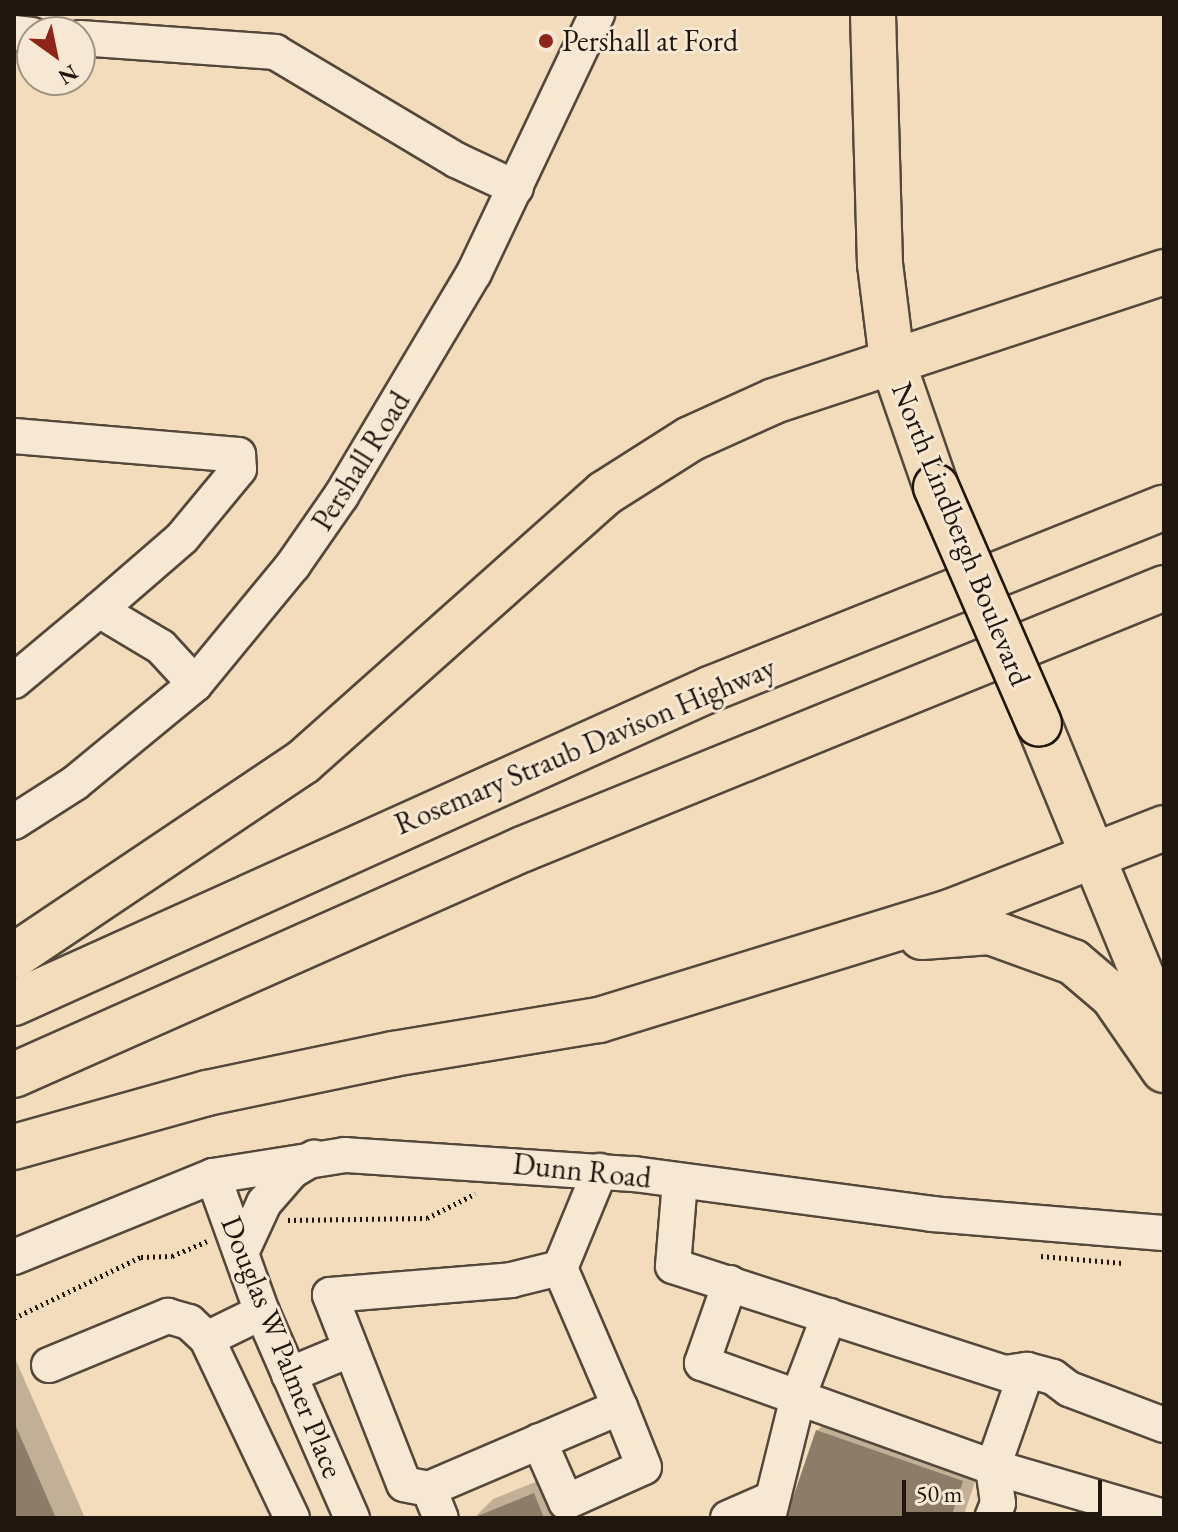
<!DOCTYPE html>
<html>
<head>
<meta charset="utf-8">
<style>
	body { margin:0 }
	#map { position:relative; width:1178px; height:1532px; overflow:hidden; background:#f2dcbc; font-family:"EB Garamond",serif }
	div>[style] { position:absolute }
	.shadow>* { inset:0; background:#0003 }
	.building>* { inset:0; background:#8d7d68 }
	.path>* { height:5px; margin-top:-2.5px; transform-origin:0; background:repeating-linear-gradient(90deg,#20160e 0 2px,transparent 0 6px) }
	.roads { filter:drop-shadow(2px 0 #54483a) drop-shadow(-2px 0 #54483a) drop-shadow(0 2px #54483a) drop-shadow(0 -2px #54483a) }
	.minor>* { height:34px; margin:-17px; padding:0 17px; transform-origin:17px; border-radius:17px; background:#f7e8d3 }
	.major>* { height:42px; margin:-21px; padding:0 21px; transform-origin:21px; border-radius:21px; background:#f2dcbc }
	.highway>* { height:44px; margin:-22px; padding:0 22px; transform-origin:22px; border-radius:22px; background:#f2dcbc }
	.bridges { filter:drop-shadow(2px 0 #20160e) drop-shadow(-2px 0 #20160e) drop-shadow(0 2px #20160e) drop-shadow(0 -2px #20160e) }
	.highway-bridge>* { height:44px; margin:-22px; padding:0 22px; transform-origin:22px; border-radius:22px; background:#f2dcbc }
	.dots>* { width:22px; height:22px; translate:-50% -50%; box-sizing:border-box; border:4px solid #f7e8d3; border-radius:50% }
	span { translate:-50% -50%; white-space:nowrap; text-align:center; line-height:1.15; -webkit-text-stroke:6px #f7e8d3; paint-order:stroke }
	.poi-label { font-size:30px; color:#20160e }
	.left { translate:0 -50%; text-align:left }
	.street-label { font-size:30px; color:#20160e }
	.frame { position:absolute; inset:0; border:16px solid #20160e; pointer-events:none }
	.north { position:absolute; left:16px; top:16px; width:80px; height:80px; box-sizing:border-box; background:#f7e8d3; border:2px solid #a19484; border-radius:50%; rotate:147deg; font-size:22px; font-weight:700; line-height:32px; text-align:center; color:#20160e }
	.north::after { content:''; display:block; margin:auto; width:28px; height:36px; background:#8f2418; clip-path:polygon(50% 0,100% 100%,50% 72%,0 100%) }
	.scale { position:absolute; left:902px; top:1480px; width:200px; height:36px; box-sizing:border-box; border:4px solid #20160e; border-top:0; padding-left:10px; font-size:24px; line-height:28px; white-space:nowrap; color:#20160e; -webkit-text-stroke:6px #f7e8d3; paint-order:stroke }
</style>
</head>
<body>
<div id="map">
	<div class="shadow">
		<div style="clip-path:polygon(14px 1356px,85px 1518px,14px 1518px)"></div>
		<div style="clip-path:polygon(838px 1410px,982px 1461px,963px 1518px,788px 1518px,817px 1431px)"></div>
		<div style="clip-path:polygon(555px 1474px,572px 1518px,474px 1518px,493px 1499px)"></div>
	</div>
	<div class="building">
		<div style="clip-path:polygon(14px 1422px,56px 1518px,14px 1518px)"></div>
		<div style="clip-path:polygon(816px 1430px,963px 1481px,951px 1518px,786px 1518px)"></div>
		<div style="clip-path:polygon(534px 1493px,544px 1518px,473px 1518px)"></div>
	</div>
	<div class="path">
		<div style="left:288px;top:1220px;width:139px;rotate:-0.8deg"></div>
		<div style="left:427px;top:1218px;width:54px;rotate:-26.6deg"></div>
		<div style="left:1041px;top:1256px;width:82px;rotate:4.9deg"></div>
		<div style="left:14px;top:1318px;width:141px;rotate:-25.7deg"></div>
		<div style="left:141px;top:1257px;width:31px;rotate:-2deg"></div>
		<div style="left:172px;top:1256px;width:38px;rotate:-23deg"></div>
	</div>
	<div class="roads">
		<div class="minor">
			<div style="left:14px;top:33px;width:18px;rotate:6deg"></div>
			<div style="left:80px;top:38px;width:196px;rotate:4.1deg"></div>
			<div style="left:275px;top:52px;width:211px;rotate:30.8deg"></div>
			<div style="left:456px;top:160px;width:66px;rotate:25deg"></div>
			<div style="left:14px;top:436px;width:225px;rotate:4.8deg"></div>
			<div style="left:238px;top:455px;width:14px;rotate:86deg"></div>
			<div style="left:239px;top:469px;width:89px;rotate:129.6deg"></div>
			<div style="left:182px;top:538px;width:110px;rotate:139.1deg"></div>
			<div style="left:99px;top:610px;width:72px;rotate:30.8deg"></div>
			<div style="left:161px;top:647px;width:50px;rotate:47.4deg"></div>
			<div style="left:14px;top:681px;width:111px;rotate:-39.9deg"></div>
			<div style="left:14px;top:822px;width:72px;rotate:-32.6deg"></div>
			<div style="left:75px;top:783px;width:156px;rotate:-39.5deg"></div>
			<div style="left:195px;top:684px;width:154px;rotate:-50.5deg"></div>
			<div style="left:293px;top:565px;width:84px;rotate:-55.2deg"></div>
			<div style="left:341px;top:496px;width:260px;rotate:-59.2deg"></div>
			<div style="left:474px;top:273px;width:287px;rotate:-64.6deg"></div>
			<div style="left:213px;top:1176px;width:145px;rotate:70.2deg"></div>
			<div style="left:262px;top:1312px;width:225px;rotate:66.4deg"></div>
			<div style="left:680px;top:1181px;width:85px;rotate:94.7deg"></div>
			<div style="left:673px;top:1266px;width:349px;rotate:17.9deg"></div>
			<div style="left:1005px;top:1373px;width:22px;rotate:-8deg"></div>
			<div style="left:1027px;top:1370px;width:27px;rotate:15deg"></div>
			<div style="left:1053px;top:1377px;width:20px;rotate:37deg"></div>
			<div style="left:1069px;top:1389px;width:102px;rotate:20.8deg"></div>
			<div style="left:241px;top:1253px;width:55px;rotate:-65.3deg"></div>
			<div style="left:264px;top:1203px;width:43px;rotate:-48.8deg"></div>
			<div style="left:292px;top:1171px;width:26px;rotate:-31deg"></div>
			<div style="left:14px;top:1257px;width:215px;rotate:-22.1deg"></div>
			<div style="left:213px;top:1176px;width:134px;rotate:-9deg"></div>
			<div style="left:345px;top:1155px;width:290px;rotate:3.8deg"></div>
			<div style="left:634px;top:1174px;width:301px;rotate:7.6deg"></div>
			<div style="left:932px;top:1214px;width:233px;rotate:4.7deg"></div>
			<div style="left:560px;top:1268px;width:151px;rotate:66.7deg"></div>
			<div style="left:620px;top:1407px;width:208px;rotate:156.8deg"></div>
			<div style="left:429px;top:1489px;width:25px;rotate:-169deg"></div>
			<div style="left:404px;top:1484px;width:203px;rotate:-111.4deg"></div>
			<div style="left:330px;top:1295px;width:182px;rotate:-4.7deg"></div>
			<div style="left:511px;top:1280px;width:50px;rotate:-13.8deg"></div>
			<div style="left:560px;top:1268px;width:105px;rotate:-67.6deg"></div>
			<div style="left:730px;top:1283px;width:85px;rotate:109.3deg"></div>
			<div style="left:702px;top:1363px;width:309px;rotate:19.7deg"></div>
			<div style="left:993px;top:1467px;width:103px;rotate:-70.7deg"></div>
			<div style="left:262px;top:1312px;width:61px;rotate:153.9deg"></div>
			<div style="left:207px;top:1339px;width:198px;rotate:64.6deg"></div>
			<div style="left:49px;top:1365px;width:129px;rotate:-22.4deg"></div>
			<div style="left:168px;top:1316px;width:22px;rotate:16deg"></div>
			<div style="left:189px;top:1322px;width:25px;rotate:43deg"></div>
			<div style="left:289px;top:1375px;width:65px;rotate:-22.6deg"></div>
			<div style="left:539px;top:1441px;width:67px;rotate:66.1deg"></div>
			<div style="left:566px;top:1502px;width:85px;rotate:-24.2deg"></div>
			<div style="left:644px;top:1467px;width:65px;rotate:-111.8deg"></div>
			<div style="left:429px;top:1489px;width:31px;rotate:68deg"></div>
			<div style="left:728px;top:1518px;width:48px;rotate:-23.4deg"></div>
			<div style="left:768px;top:1518px;width:125px;rotate:-76.1deg"></div>
			<div style="left:798px;top:1397px;width:87px;rotate:-69.1deg"></div>
			<div style="left:992px;top:1518px;width:16px;rotate:-68deg"></div>
			<div style="left:998px;top:1503px;width:36px;rotate:-98deg"></div>
			<div style="left:993px;top:1467px;width:178px;rotate:16.3deg"></div>
		</div>
		<div class="major">
			<div style="left:1092px;top:853px;width:189px;rotate:67.6deg"></div>
		</div>
		<div class="highway">
			<div style="left:873px;top:14px;width:250px;rotate:88.4deg"></div>
			<div style="left:880px;top:264px;width:97px;rotate:82.9deg"></div>
			<div style="left:892px;top:360px;width:134px;rotate:70.9deg"></div>
			<div style="left:1039px;top:724px;width:139px;rotate:67.7deg"></div>
			<div style="left:922px;top:937px;width:68px;rotate:-4.2deg"></div>
			<div style="left:990px;top:932px;width:88px;rotate:19.9deg"></div>
			<div style="left:1073px;top:962px;width:52px;rotate:40.4deg"></div>
			<div style="left:1113px;top:996px;width:90px;rotate:55.4deg"></div>
			<div style="left:14px;top:956px;width:348px;rotate:-33.9deg"></div>
			<div style="left:303px;top:762px;width:404px;rotate:-41.7deg"></div>
			<div style="left:605px;top:493px;width:101px;rotate:-32.4deg"></div>
			<div style="left:690px;top:439px;width:92px;rotate:-24.3deg"></div>
			<div style="left:774px;top:401px;width:411px;rotate:-18.3deg"></div>
			<div style="left:14px;top:1003px;width:764px;rotate:-24.28deg"></div>
			<div style="left:710px;top:689px;width:489px;rotate:-21.8deg"></div>
			<div style="left:14px;top:1075px;width:557px;rotate:-23.94deg"></div>
			<div style="left:523px;top:849px;width:692px;rotate:-22.15deg"></div>
			<div style="left:14px;top:1147px;width:200px;rotate:-15.6deg"></div>
			<div style="left:207px;top:1093px;width:190px;rotate:-11.8deg"></div>
			<div style="left:393px;top:1054px;width:209px;rotate:-9.4deg"></div>
			<div style="left:599px;top:1020px;width:367px;rotate:-17.1deg"></div>
			<div style="left:950px;top:912px;width:230px;rotate:-21.4deg"></div>
		</div>
	</div>
	<div class="bridges">
		<div class="highway-bridge">
			<div style="left:936px;top:487px;width:258px;rotate:66.5deg"></div>
		</div>
	</div>
	<div class="dots">
		<div style="left:546px;top:41px;background:#8f2418"></div>
	</div>
	<div class="poi-label">
		<span class="left" style="left:562px;top:41px">Pershall at Ford</span>
	</div>
	<div class="street-label">
		<span style="left:361px;top:461px;rotate:-58deg">Pershall Road</span>
		<span style="left:961px;top:534px;rotate:68deg">North Lindbergh Boulevard</span>
		<span style="left:585px;top:746px;rotate:-23deg">Rosemary Straub Davison Highway</span>
		<span style="left:582px;top:1171px;rotate:6deg">Dunn Road</span>
		<span style="left:282px;top:1347px;rotate:68deg">Douglas W Palmer Place</span>
	</div>
	<div class="frame"></div>
	<div class="north">N</div>
	<div class="scale">50 m</div>
</div>
</body>
</html>
